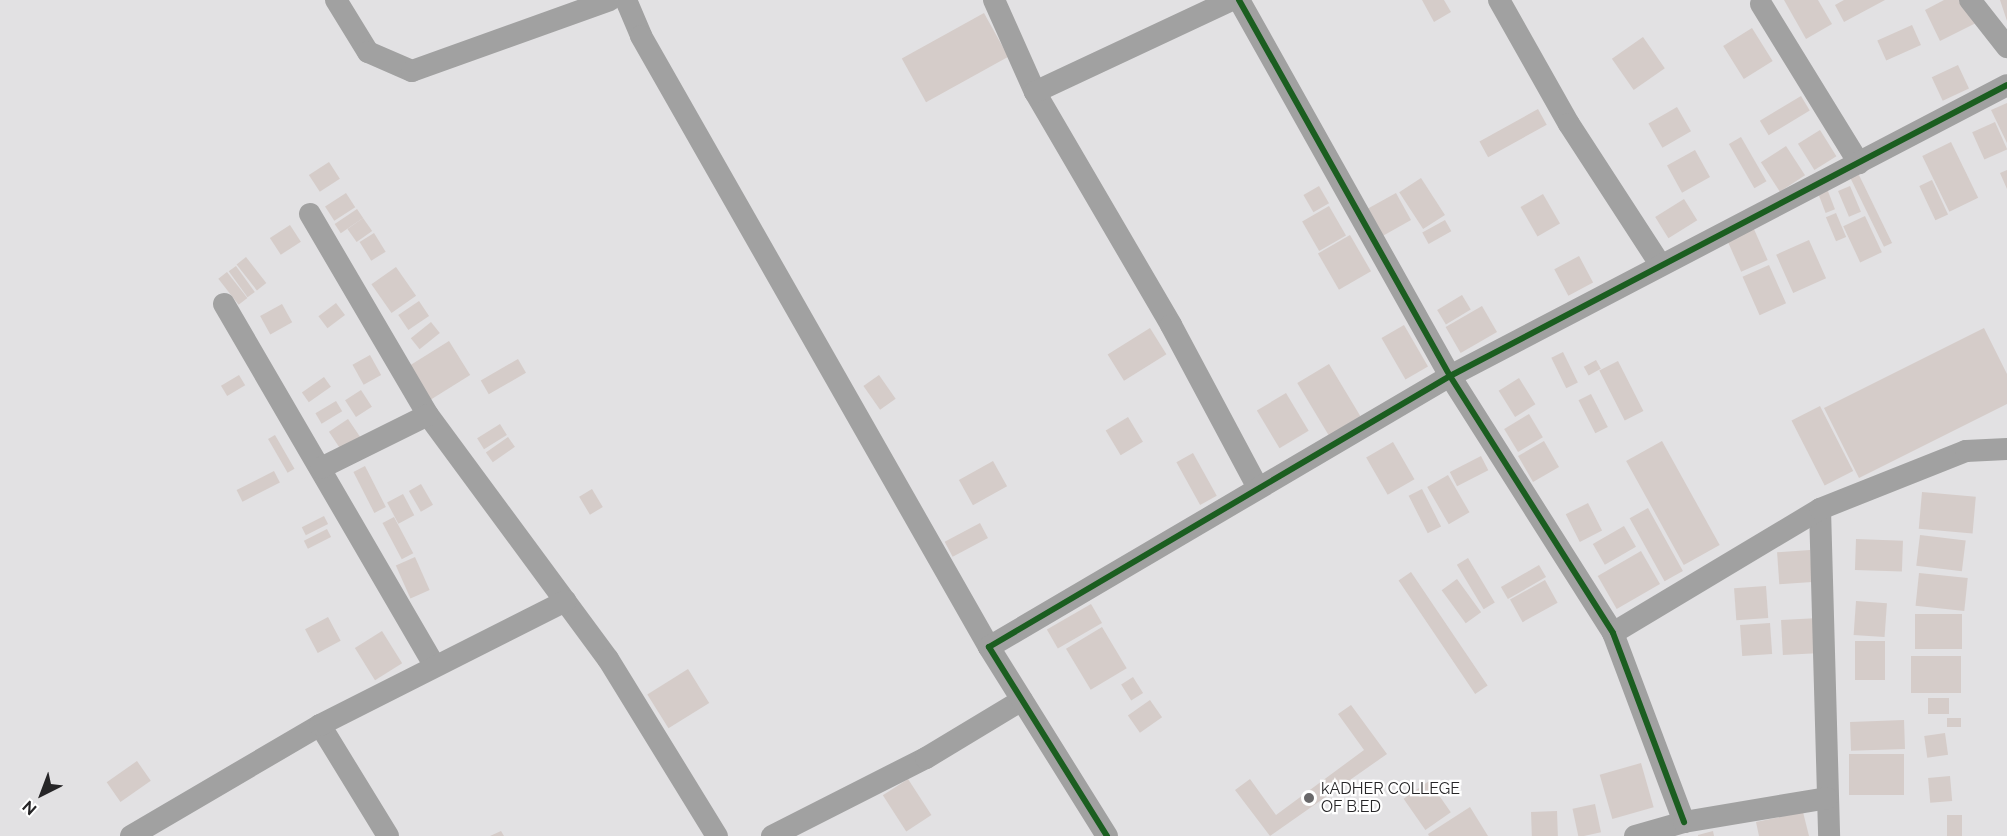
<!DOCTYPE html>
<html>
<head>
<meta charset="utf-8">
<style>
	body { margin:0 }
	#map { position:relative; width:2007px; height:836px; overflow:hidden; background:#e2e1e3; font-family:Raleway,sans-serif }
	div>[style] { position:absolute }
	.building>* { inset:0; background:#d5ccc9; transform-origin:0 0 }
	.street>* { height:22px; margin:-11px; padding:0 11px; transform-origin:11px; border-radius:11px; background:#a1a1a1 }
	.cycleway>* { height:6px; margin:-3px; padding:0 3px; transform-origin:3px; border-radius:3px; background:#1b5e20 }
	.dots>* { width:16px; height:16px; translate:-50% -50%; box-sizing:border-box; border:3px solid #fff; border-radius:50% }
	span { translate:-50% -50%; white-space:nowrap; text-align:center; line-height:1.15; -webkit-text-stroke:4.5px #fff; paint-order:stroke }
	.poi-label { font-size:16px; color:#262527 }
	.left { translate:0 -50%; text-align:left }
	.north { position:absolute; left:12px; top:764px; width:60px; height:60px; -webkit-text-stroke:4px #fff; paint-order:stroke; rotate:222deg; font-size:16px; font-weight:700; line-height:24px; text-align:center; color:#262527 }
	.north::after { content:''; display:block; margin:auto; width:21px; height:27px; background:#262527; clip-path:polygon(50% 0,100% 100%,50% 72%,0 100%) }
</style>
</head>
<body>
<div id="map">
	<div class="building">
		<div style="clip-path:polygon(1422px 0,1444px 0,1451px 12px,1434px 22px)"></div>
		<div style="clip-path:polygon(1784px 0,1818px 0,1832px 24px,1806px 39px)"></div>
		<div style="clip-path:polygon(1844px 0,1885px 0,1844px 22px,1835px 5px)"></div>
		<div style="clip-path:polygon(1944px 0,1963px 0,1980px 21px,1940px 41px,1925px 10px)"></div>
		<div style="clip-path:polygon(2000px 0,2007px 0,2007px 21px)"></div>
		<div style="left:984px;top:13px;width:50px;height:94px;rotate:61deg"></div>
		<div style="left:1912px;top:25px;width:22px;height:38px;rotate:66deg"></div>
		<div style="left:1752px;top:28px;width:39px;height:34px;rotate:58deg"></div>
		<div style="left:1643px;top:37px;width:38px;height:38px;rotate:55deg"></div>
		<div style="left:1958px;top:65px;width:26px;height:29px;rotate:65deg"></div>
		<div style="left:1801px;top:96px;width:17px;height:48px;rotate:59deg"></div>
		<div style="clip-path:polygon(2007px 103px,2007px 143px,1991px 110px)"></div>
		<div style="left:1677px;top:107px;width:28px;height:33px;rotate:60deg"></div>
		<div style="left:1538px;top:109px;width:18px;height:67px;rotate:61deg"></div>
		<div style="left:1995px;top:122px;width:30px;height:25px;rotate:66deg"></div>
		<div style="left:1820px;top:130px;width:31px;height:26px;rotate:58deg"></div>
		<div style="left:1741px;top:137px;width:51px;height:14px;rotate:60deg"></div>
		<div style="left:1951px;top:142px;width:62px;height:32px;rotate:64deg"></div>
		<div style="left:1786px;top:146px;width:35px;height:30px;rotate:57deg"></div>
		<div style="left:1695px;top:150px;width:31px;height:32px;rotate:61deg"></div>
		<div style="left:329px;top:162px;width:20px;height:24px;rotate:57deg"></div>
		<div style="clip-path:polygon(2007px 170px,2007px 189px,2000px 173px)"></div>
		<div style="left:1857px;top:171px;width:80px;height:9px;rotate:64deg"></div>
		<div style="left:1421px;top:178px;width:44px;height:26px;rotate:57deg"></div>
		<div style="left:1932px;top:180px;width:38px;height:14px;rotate:65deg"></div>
		<div style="left:1319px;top:186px;width:20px;height:18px;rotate:60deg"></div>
		<div style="left:1826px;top:186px;width:25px;height:10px;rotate:69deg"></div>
		<div style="left:1850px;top:186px;width:28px;height:13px;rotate:67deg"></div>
		<div style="left:346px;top:193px;width:17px;height:25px;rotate:57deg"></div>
		<div style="left:1396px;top:193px;width:31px;height:32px;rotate:61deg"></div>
		<div style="left:1543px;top:194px;width:34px;height:26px;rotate:60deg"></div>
		<div style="left:1684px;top:199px;width:25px;height:34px;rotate:58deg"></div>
		<div style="left:1329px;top:206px;width:34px;height:31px;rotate:60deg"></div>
		<div style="left:357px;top:209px;width:11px;height:27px;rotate:56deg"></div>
		<div style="left:1836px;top:213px;width:26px;height:11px;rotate:67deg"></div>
		<div style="left:1865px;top:216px;width:40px;height:24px;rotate:65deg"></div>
		<div style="left:363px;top:218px;width:16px;height:19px;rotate:55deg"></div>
		<div style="left:1445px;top:220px;width:13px;height:26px;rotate:61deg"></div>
		<div style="left:290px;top:225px;width:20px;height:24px;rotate:57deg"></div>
		<div style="left:1753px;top:227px;width:36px;height:29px;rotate:66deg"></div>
		<div style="left:374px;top:233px;width:22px;height:17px;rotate:58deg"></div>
		<div style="left:1350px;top:235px;width:42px;height:37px;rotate:60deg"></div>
		<div style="left:1809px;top:240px;width:42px;height:36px;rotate:66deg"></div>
		<div style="left:1579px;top:256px;width:30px;height:28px;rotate:62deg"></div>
		<div style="left:246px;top:257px;width:33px;height:12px;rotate:52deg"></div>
		<div style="left:1769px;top:265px;width:42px;height:29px;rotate:66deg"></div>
		<div style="left:236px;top:266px;width:32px;height:9px;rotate:54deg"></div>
		<div style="left:396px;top:267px;width:35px;height:30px;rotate:55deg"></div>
		<div style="left:227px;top:272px;width:33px;height:11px;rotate:52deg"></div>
		<div style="left:1462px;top:295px;width:17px;height:29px;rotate:59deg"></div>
		<div style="left:419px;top:301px;width:18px;height:25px;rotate:56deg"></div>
		<div style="left:336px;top:303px;width:15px;height:22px;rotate:53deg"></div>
		<div style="left:282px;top:304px;width:21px;height:25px;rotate:61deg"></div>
		<div style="left:1482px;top:306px;width:30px;height:42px;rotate:60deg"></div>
		<div style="left:431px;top:322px;width:14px;height:26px;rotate:51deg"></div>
		<div style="left:1404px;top:325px;width:48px;height:26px;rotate:60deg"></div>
		<div style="left:1150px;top:328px;width:31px;height:50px;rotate:58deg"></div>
		<div style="clip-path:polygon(1984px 328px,2007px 374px,2007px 404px,1859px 478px,1824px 408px)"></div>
		<div style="left:449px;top:341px;width:40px;height:51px;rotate:58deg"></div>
		<div style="left:1563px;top:352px;width:34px;height:13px;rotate:64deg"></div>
		<div style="left:370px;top:355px;width:23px;height:20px;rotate:61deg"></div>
		<div style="left:518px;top:359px;width:16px;height:43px;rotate:60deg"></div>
		<div style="left:1596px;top:360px;width:10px;height:14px;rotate:61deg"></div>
		<div style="left:1618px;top:361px;width:56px;height:21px;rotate:63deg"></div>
		<div style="left:1329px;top:364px;width:61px;height:37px;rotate:59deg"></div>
		<div style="left:239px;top:375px;width:12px;height:21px;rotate:59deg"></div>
		<div style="left:879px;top:375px;width:29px;height:19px;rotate:55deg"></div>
		<div style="left:324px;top:377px;width:12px;height:27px;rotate:55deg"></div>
		<div style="left:1519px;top:378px;width:31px;height:24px;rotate:58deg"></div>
		<div style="left:361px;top:390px;width:20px;height:19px;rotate:57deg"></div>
		<div style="left:1286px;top:393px;width:44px;height:34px;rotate:59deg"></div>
		<div style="left:1591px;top:394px;width:37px;height:14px;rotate:63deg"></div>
		<div style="left:336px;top:401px;width:12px;height:24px;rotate:59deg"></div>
		<div style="left:1820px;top:406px;width:73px;height:32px;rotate:63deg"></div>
		<div style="left:1529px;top:414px;width:27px;height:29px;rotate:59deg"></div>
		<div style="left:1128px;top:417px;width:29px;height:26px;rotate:59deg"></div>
		<div style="left:348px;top:419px;width:23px;height:23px;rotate:56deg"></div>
		<div style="left:500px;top:424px;width:13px;height:27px;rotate:58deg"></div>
		<div style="left:275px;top:435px;width:39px;height:8px;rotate:60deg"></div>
		<div style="left:508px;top:437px;width:12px;height:27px;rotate:55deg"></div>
		<div style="left:1544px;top:441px;width:30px;height:30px;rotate:60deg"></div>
		<div style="left:1662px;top:441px;width:119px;height:41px;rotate:61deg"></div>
		<div style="left:1393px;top:442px;width:43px;height:31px;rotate:60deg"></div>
		<div style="left:1193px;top:453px;width:49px;height:19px;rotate:61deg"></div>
		<div style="left:1481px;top:456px;width:16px;height:35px;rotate:63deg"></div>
		<div style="left:993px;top:461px;width:29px;height:39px;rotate:61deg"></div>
		<div style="left:365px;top:466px;width:46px;height:13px;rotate:63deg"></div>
		<div style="left:274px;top:471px;width:13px;height:42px;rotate:63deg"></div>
		<div style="left:1448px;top:475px;width:43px;height:24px;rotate:60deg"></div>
		<div style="left:421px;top:484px;width:24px;height:14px;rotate:60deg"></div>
		<div style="left:592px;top:489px;width:21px;height:15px;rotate:59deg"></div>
		<div style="left:1422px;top:489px;width:42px;height:15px;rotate:63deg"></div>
		<div style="left:1922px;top:492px;width:54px;height:37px;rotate:5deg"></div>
		<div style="left:403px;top:494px;width:24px;height:18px;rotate:62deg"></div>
		<div style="left:1588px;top:503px;width:31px;height:25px;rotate:63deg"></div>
		<div style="left:1648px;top:508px;width:72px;height:21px;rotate:61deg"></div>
		<div style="left:324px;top:516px;width:9px;height:25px;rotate:63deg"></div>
		<div style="left:394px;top:517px;width:41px;height:13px;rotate:62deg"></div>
		<div style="left:980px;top:523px;width:17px;height:40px;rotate:62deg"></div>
		<div style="left:1624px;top:526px;width:24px;height:36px;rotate:60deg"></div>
		<div style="left:327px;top:529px;width:9px;height:26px;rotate:63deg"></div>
		<div style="left:1920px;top:535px;width:46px;height:31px;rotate:7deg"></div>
		<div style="left:1856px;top:539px;width:47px;height:31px;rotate:2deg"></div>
		<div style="left:1810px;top:550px;width:32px;height:33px;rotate:86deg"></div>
		<div style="left:1641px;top:551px;width:38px;height:50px;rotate:60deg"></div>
		<div style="left:415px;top:557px;width:36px;height:21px;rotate:66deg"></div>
		<div style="left:1468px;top:558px;width:52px;height:13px;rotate:59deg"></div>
		<div style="left:1539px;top:565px;width:14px;height:44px;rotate:60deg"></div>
		<div style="left:1411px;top:572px;width:137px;height:15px;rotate:56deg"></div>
		<div style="left:1919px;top:573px;width:49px;height:33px;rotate:6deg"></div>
		<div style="left:1457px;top:579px;width:41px;height:19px;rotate:54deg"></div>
		<div style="left:1545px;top:580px;width:26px;height:40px;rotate:61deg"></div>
		<div style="left:1766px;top:586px;width:32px;height:32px;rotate:86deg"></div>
		<div style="left:1856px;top:601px;width:31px;height:34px;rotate:4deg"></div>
		<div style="left:1091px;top:604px;width:22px;height:51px;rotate:60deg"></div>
		<div style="left:1915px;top:614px;width:47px;height:35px"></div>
		<div style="left:328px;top:617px;width:27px;height:26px;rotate:62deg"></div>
		<div style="left:1819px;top:618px;width:35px;height:38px;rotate:87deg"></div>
		<div style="left:1770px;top:623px;width:31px;height:30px;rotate:86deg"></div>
		<div style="left:1102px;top:627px;width:48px;height:42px;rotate:59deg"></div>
		<div style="left:382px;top:631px;width:38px;height:32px;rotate:58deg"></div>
		<div style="left:1855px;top:641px;width:30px;height:39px"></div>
		<div style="left:1911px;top:656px;width:50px;height:37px"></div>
		<div style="left:688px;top:669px;width:40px;height:48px;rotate:58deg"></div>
		<div style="left:1133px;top:677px;width:19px;height:14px;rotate:58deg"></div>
		<div style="left:1928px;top:698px;width:21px;height:16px"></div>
		<div style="left:1150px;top:700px;width:21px;height:27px;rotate:55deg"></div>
		<div style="clip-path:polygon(1351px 705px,1387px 754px,1270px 836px,1235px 790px,1250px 779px,1276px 815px,1364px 750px,1338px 714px)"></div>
		<div style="left:1961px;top:718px;width:9px;height:14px;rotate:90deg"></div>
		<div style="left:1904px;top:720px;width:29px;height:54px;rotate:88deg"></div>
		<div style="left:1945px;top:733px;width:22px;height:21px;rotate:82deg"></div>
		<div style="left:1849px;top:754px;width:55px;height:41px"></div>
		<div style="left:137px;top:761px;width:24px;height:37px;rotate:55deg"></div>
		<div style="left:1641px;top:763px;width:46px;height:43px;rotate:74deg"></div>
		<div style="left:1950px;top:776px;width:25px;height:22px;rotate:85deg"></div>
		<div style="left:908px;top:779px;width:43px;height:30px;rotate:57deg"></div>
		<div style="left:1429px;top:781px;width:38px;height:31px;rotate:55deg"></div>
		<div style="left:1595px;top:804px;width:29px;height:23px;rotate:78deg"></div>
		<div style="clip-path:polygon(1470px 807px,1488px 836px,1429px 836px,1428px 834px)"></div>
		<div style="left:1557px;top:811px;width:25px;height:26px;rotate:88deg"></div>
		<div style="clip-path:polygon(1803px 812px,1809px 836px,1759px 836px,1756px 822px)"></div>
		<div style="left:1947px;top:815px;width:15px;height:21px"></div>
		<div style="clip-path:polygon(501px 831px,504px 836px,490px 836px)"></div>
		<div style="clip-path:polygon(1713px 831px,1714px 836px,1698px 836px,1698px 835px)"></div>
	</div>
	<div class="street">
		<div style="left:336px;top:0;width:61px;rotate:58.4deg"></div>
		<div style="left:368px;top:52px;width:48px;rotate:23.4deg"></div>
		<div style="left:412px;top:71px;width:210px;rotate:-19.7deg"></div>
		<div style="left:626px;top:0;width:39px;rotate:67deg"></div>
		<div style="left:641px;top:36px;width:703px;rotate:60.34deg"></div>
		<div style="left:994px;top:0;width:101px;rotate:66deg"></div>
		<div style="left:1035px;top:92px;width:270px;rotate:59.7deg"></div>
		<div style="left:1171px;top:325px;width:183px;rotate:61.9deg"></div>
		<div style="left:1239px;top:0;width:431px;rotate:60.7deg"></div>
		<div style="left:1450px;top:376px;width:304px;rotate:57.6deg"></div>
		<div style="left:1613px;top:633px;width:202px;rotate:69.4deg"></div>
		<div style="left:1499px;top:0;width:142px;rotate:60.6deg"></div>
		<div style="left:1569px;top:124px;width:167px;rotate:57deg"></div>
		<div style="left:1970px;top:0;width:60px;rotate:51.8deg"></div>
		<div style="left:1761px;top:4px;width:187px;rotate:58.4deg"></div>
		<div style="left:1035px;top:92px;width:217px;rotate:-25.1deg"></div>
		<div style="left:310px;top:214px;width:233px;rotate:59.6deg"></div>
		<div style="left:428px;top:415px;width:303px;rotate:53.6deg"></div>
		<div style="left:608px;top:659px;width:208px;rotate:58.4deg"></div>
		<div style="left:224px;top:304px;width:418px;rotate:59.8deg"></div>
		<div style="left:321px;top:468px;width:119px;rotate:-26.4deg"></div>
		<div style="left:1820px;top:509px;width:327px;rotate:88.4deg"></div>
		<div style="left:1613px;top:633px;width:241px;rotate:-30.9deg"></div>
		<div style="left:1820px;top:509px;width:157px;rotate:-21.7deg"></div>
		<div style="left:1966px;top:451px;width:41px;rotate:-2.8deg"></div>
		<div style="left:320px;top:725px;width:130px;rotate:58.5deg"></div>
		<div style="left:131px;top:836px;width:219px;rotate:-30.4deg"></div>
		<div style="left:320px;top:725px;width:275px;rotate:-26.8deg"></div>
		<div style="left:772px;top:836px;width:173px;rotate:-26.9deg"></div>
		<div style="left:926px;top:758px;width:112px;rotate:-31.1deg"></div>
		<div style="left:1107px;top:836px;width:223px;rotate:-122deg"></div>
		<div style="left:989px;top:647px;width:535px;rotate:-30.45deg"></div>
		<div style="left:1450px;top:376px;width:628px;rotate:-27.58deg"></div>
		<div style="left:1635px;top:836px;width:51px;rotate:-15.9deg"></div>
		<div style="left:1684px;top:822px;width:145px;rotate:-9.5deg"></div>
	</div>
	<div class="cycleway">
		<div style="left:1239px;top:0;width:431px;rotate:60.7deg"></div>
		<div style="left:1450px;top:376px;width:304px;rotate:57.6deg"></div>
		<div style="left:1613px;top:633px;width:202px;rotate:69.4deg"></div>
		<div style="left:1107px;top:836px;width:223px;rotate:-122deg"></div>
		<div style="left:989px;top:647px;width:535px;rotate:-30.45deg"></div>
		<div style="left:1450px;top:376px;width:628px;rotate:-27.58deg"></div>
	</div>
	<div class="dots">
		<div style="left:1309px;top:798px;background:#686769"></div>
	</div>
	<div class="poi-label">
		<span class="left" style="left:1321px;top:798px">kADHER COLLEGE<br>OF B.ED</span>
	</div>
	<div class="north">N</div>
</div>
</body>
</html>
